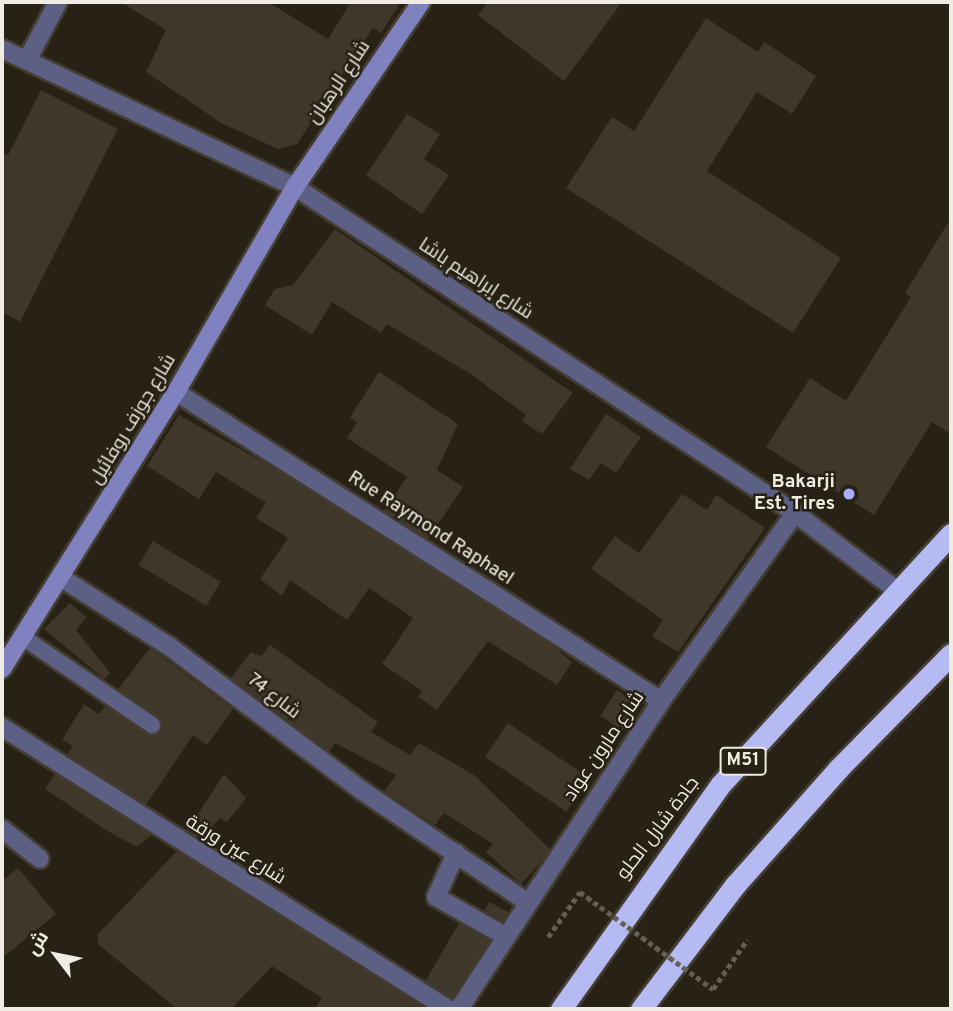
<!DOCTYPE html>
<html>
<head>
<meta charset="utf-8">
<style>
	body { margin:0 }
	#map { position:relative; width:953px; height:1011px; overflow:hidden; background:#282115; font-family:Overpass,Cairo,sans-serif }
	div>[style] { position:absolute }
	.building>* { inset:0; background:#3e372a; transform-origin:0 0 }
	.path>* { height:4.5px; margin-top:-2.25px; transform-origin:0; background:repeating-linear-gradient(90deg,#655e54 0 5px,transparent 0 8.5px) }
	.roads { filter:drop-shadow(2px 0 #443d32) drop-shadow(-2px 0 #443d32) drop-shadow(0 2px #443d32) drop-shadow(0 -2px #443d32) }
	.lane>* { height:16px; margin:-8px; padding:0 8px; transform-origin:8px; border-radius:8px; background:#5d6085 }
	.street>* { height:18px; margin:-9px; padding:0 9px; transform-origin:9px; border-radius:9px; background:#5d6085 }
	.secondary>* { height:18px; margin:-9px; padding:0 9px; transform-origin:9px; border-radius:9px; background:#7f82be }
	.highway>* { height:21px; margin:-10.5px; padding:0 10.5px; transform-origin:10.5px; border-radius:10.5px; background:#b5baf2 }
	.path-bridge>* { height:4.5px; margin-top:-2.25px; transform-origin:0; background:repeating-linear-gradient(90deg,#655e54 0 5px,transparent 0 8.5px) }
	.dots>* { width:19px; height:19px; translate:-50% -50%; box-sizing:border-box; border:4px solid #282115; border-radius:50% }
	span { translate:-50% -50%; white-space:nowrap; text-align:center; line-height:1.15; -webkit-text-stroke:5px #282115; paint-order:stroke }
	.shield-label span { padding:2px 5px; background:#282115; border:2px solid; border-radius:5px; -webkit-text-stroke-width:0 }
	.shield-label { font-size:18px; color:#f0ebe3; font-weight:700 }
	.street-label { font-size:19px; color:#f0ebe3 }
	.poi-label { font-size:19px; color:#f0ebe3; font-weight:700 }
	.right { translate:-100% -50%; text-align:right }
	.frame { position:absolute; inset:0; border:4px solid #f0ebe3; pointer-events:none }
	.north { position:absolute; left:21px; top:920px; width:70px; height:70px; -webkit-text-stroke:5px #282115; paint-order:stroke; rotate:302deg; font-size:19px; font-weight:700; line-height:28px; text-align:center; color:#f0ebe3 }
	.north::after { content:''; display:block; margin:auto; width:24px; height:32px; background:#f0ebe3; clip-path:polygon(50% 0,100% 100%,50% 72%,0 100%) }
</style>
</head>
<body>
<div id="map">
	<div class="building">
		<div style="clip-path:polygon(121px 2px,268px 2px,328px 39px,351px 2px,401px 2px,381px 33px,373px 28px,297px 144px,278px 149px,221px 123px,146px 72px,166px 30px)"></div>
		<div style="clip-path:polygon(488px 2px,622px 2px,564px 81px,478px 15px)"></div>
		<div style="clip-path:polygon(706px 18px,758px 52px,764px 42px,816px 76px,792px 114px,757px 92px,707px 171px,841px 258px,793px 333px,566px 188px,612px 117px,634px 131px)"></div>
		<div style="clip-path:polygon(41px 90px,118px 129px,20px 322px,2px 312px,2px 152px,8px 155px)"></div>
		<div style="clip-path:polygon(407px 114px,440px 134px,424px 159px,449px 175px,422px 214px,366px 175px)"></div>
		<div style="clip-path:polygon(951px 218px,951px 434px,932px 422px,874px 515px,766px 447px,810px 378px,846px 401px,911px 297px,905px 293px)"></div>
		<div style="clip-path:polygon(335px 229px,573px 393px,542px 434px,522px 421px,526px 415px,472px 375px,387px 324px,381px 333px,332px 302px,312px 335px,265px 305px,275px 289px,293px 285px)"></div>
		<div style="clip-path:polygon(379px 372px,458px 424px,437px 470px,463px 487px,428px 539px,384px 511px,407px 477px,347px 438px,357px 422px,350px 417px)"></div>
		<div style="clip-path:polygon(606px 414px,641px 437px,616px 473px,601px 463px,589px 480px,570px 469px)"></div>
		<div style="clip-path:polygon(179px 415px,274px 468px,553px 646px,572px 662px,557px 685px,488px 641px,437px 710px,418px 697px,422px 691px,382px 664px,413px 618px,369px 588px,347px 620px,290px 580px,282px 596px,260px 579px,288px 538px,256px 518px,266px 503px,216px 472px,199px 499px,147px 466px)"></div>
		<div style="clip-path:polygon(682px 494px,707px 510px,716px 495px,765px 528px,678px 652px,652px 636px,663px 620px,591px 569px,615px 536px,639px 553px)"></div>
		<div style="left:153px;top:541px;width:79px;height:28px;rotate:31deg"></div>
		<div style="clip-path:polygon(70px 603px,87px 617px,76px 630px,110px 673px,104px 679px,44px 629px)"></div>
		<div style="clip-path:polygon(270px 645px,378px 722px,371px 732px,410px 755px,419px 743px,474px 775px,550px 849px,545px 858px,521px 884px,486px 852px,493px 844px,444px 813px,435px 825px,384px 791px,396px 775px,335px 743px,329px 752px,231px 678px,251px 652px,261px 656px)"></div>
		<div style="clip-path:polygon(150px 648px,233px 709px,207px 745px,193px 735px,146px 805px,67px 755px,73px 746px,62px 740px,84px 704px,99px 714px,105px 706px,147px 734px,160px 731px,158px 717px,118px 689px)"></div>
		<div style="left:617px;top:690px;width:27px;height:31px;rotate:33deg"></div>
		<div style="left:508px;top:723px;width:98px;height:41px;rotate:34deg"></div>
		<div style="clip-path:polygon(55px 774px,152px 835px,137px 847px,104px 829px,45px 789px)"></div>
		<div style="clip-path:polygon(224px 774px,246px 798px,227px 822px,220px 818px,201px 839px,187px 831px)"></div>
		<div style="clip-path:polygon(177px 851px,427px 1009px,315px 1009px,322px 998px,272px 966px,231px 1009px,177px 1009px,98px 944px,98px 934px)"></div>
		<div style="clip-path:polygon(18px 868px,56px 914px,2px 958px,2px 881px)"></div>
		<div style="left:489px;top:902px;width:22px;height:10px;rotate:27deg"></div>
		<div style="left:459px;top:923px;width:36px;height:68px;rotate:30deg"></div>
	</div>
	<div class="path">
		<div style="left:548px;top:937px;width:55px;rotate:-54.6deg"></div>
		<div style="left:713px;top:989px;width:60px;rotate:-55.2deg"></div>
	</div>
	<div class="roads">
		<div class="lane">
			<div style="left:24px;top:638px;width:155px;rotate:34.2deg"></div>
		</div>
		<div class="street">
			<div style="left:2px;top:49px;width:324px;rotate:25.2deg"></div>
			<div style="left:295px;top:187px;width:597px;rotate:33.1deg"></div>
			<div style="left:795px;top:513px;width:131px;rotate:37.2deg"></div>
			<div style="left:27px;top:60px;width:66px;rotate:-61.9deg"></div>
			<div style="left:176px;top:392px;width:575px;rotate:32.5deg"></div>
			<div style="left:63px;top:579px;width:127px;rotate:32.4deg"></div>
			<div style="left:170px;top:647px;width:239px;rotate:36.8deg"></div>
			<div style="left:361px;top:790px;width:200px;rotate:34deg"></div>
			<div style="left:2px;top:727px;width:528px;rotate:32.3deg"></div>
			<div style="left:2px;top:829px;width:48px;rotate:38.3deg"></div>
			<div style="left:456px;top:853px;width:48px;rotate:114.4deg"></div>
			<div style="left:436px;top:897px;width:81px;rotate:29.4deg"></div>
			<div style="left:459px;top:1009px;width:368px;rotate:-56.7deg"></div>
			<div style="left:661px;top:701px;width:231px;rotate:-54.5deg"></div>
		</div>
		<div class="secondary">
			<div style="left:2px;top:669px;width:327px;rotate:-57.9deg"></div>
			<div style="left:176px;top:392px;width:237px;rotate:-59.9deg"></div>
			<div style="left:295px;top:187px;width:224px;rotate:-55.7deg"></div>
		</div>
		<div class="highway">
			<div style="left:561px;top:1009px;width:276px;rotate:-54.6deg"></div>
			<div style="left:721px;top:784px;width:340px;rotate:-47.4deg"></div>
			<div style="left:641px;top:1009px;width:157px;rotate:-52.8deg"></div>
			<div style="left:736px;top:884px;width:154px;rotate:-48.4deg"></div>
			<div style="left:838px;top:769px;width:161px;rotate:-45.5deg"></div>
		</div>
	</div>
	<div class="path-bridge">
		<div style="left:580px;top:892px;width:165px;rotate:36.1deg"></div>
	</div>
	<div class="dots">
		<div style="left:849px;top:494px;background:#abaffb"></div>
	</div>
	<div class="shield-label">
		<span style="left:743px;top:761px">M51</span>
	</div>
	<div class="street-label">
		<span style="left:340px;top:83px;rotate:-56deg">شارع الرهبان</span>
		<span style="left:475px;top:280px;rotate:33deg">شارع إبراهيم باشا</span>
		<span style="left:134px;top:420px;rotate:-59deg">شارع جوزف روفائيل</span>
		<span style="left:430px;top:529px;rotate:33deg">Rue Raymond Raphael</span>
		<span style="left:273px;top:697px;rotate:38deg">شارع 74</span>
		<span style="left:605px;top:747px;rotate:-56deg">شارع مارون عواد</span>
		<span style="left:659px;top:829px;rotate:-53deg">جادة شارل الحلو</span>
		<span style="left:235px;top:851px;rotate:32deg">شارع عين ورقة</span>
	</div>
	<div class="poi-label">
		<span class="right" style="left:835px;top:494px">Bakarji<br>Est. Tires</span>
	</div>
	<div class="frame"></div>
	<div class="north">ش</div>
</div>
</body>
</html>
